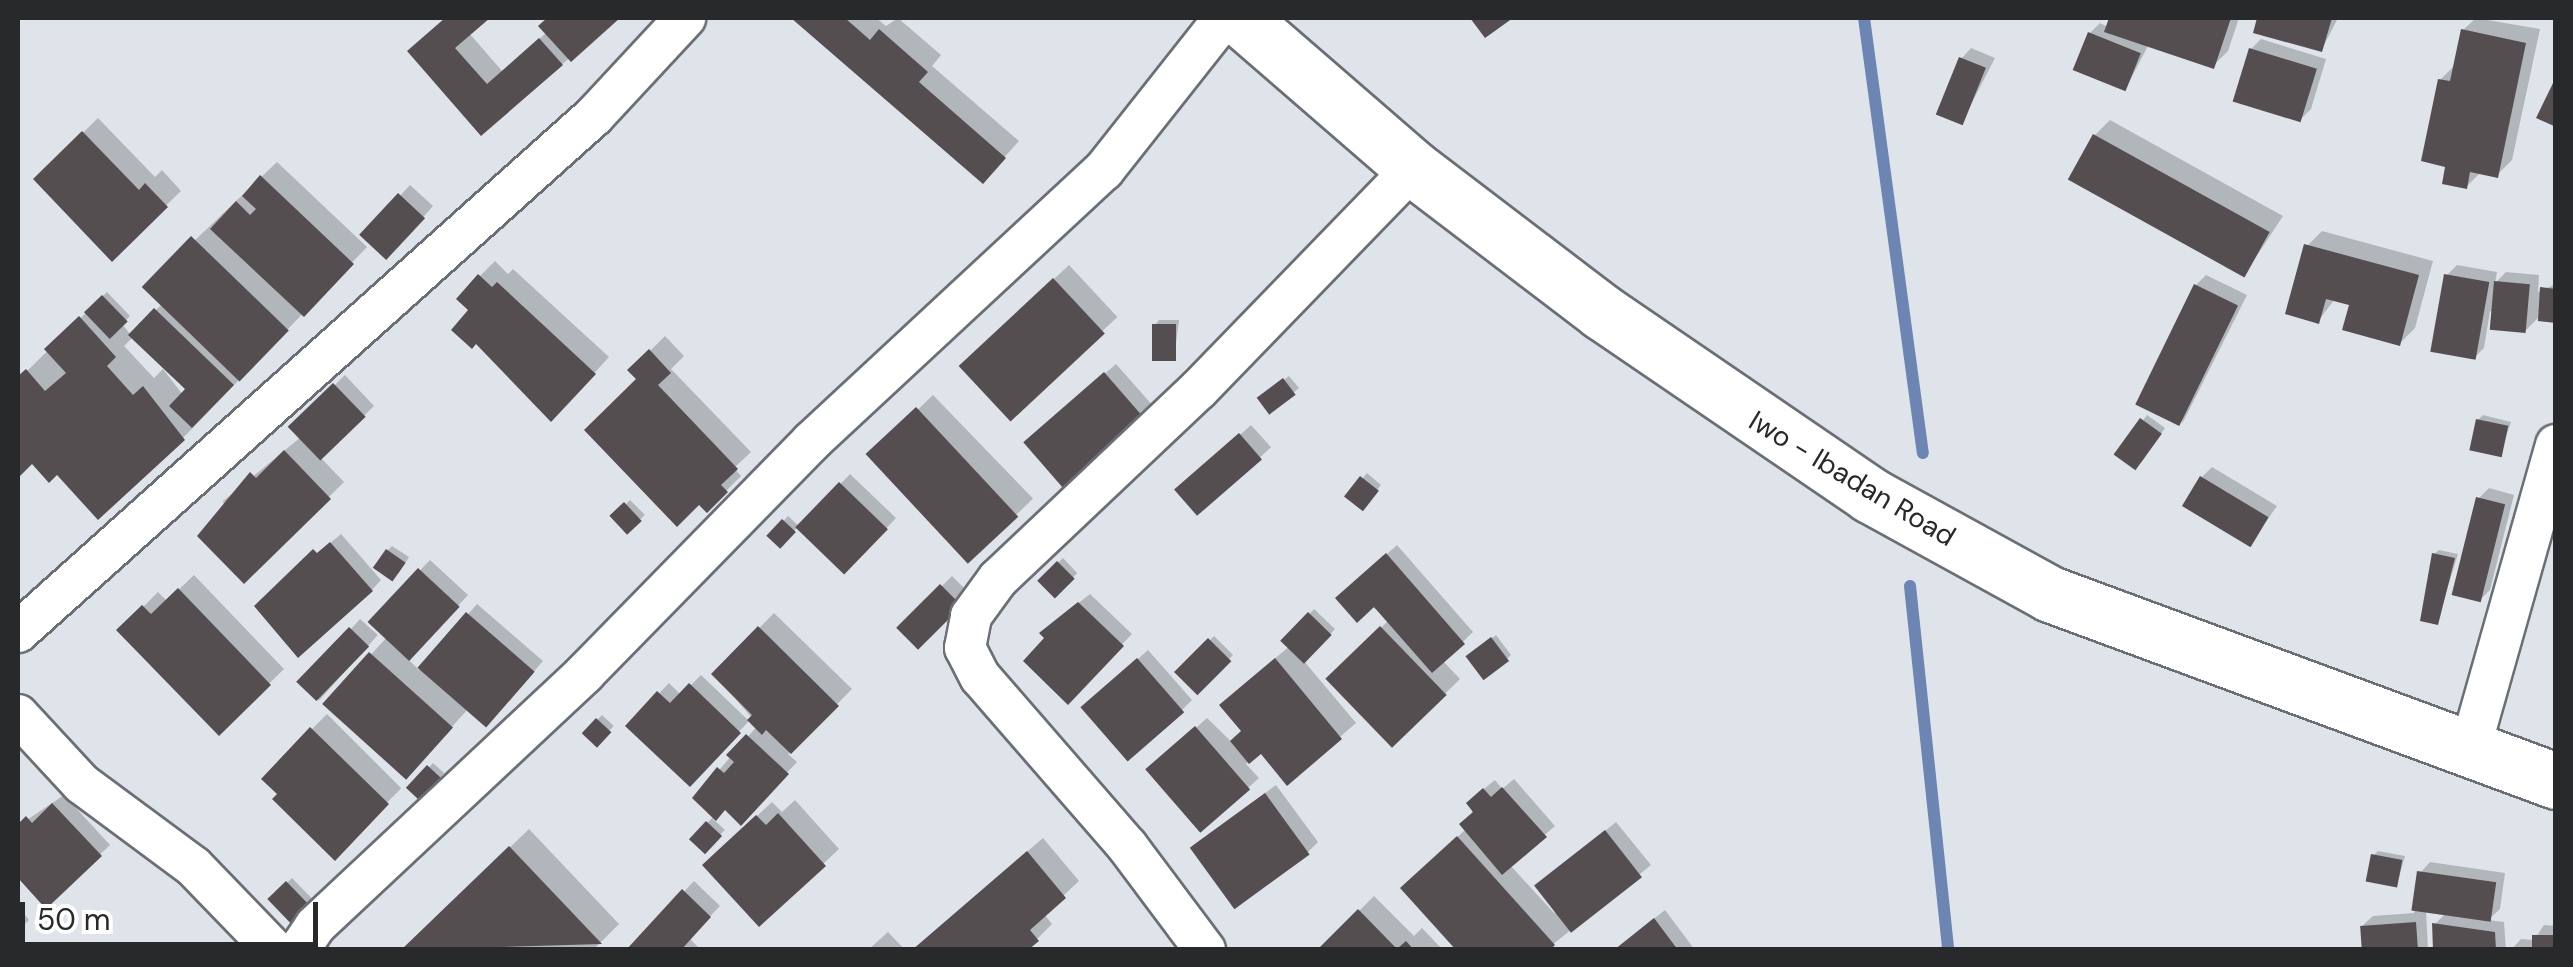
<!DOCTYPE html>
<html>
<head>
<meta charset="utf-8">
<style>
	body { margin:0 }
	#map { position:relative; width:2573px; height:967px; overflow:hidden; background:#dee4ea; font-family:"DM Sans",sans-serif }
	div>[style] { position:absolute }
	.shadow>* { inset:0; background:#0003; transform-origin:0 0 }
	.stream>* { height:12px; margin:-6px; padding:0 6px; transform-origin:6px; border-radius:6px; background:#6d85b2 }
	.building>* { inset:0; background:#554e51; transform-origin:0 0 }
	.roads { filter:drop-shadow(2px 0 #6b6f75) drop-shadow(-2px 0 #6b6f75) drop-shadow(0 2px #6b6f75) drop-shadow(0 -2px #6b6f75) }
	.street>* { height:40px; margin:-20px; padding:0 20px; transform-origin:20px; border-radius:20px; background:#fff }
	.primary>* { height:55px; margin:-27.5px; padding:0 27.5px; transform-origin:27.5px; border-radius:27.5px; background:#fff }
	span { translate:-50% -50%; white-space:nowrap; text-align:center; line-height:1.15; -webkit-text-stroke:10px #fff; paint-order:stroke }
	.street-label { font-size:28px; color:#27292b }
	.frame { position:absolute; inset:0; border:20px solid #27292b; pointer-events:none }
	.scale { position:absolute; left:20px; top:902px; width:298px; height:45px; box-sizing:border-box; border:5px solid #27292b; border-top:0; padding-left:12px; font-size:30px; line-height:35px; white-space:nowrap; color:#27292b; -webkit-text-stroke:8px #fff; paint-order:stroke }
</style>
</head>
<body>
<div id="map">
	<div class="shadow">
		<div style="clip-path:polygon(446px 18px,486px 18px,469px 33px,503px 72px,547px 32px,541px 26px,550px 18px,616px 18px,482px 133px,425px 36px)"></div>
		<div style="clip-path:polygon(795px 18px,876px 18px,886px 26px,898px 18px,941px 55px,932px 66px,1019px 141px,983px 181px)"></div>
		<div style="clip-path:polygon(2112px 18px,2239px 18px,2228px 51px,2213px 66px,2149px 44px,2126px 88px,2090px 33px,2100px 23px,2108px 27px)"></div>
		<div style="clip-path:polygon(2259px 18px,2338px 18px,2322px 49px,2256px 31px)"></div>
		<div style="clip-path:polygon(2476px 18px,2540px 29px,2512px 160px,2497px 175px,2481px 172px,2466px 187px,2448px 165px,2440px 80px,2456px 64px,2463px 30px)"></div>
		<div style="clip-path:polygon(2261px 39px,2326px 59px,2311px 109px,2301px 119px,2251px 49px)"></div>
		<div style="clip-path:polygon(1971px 48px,1995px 58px,1962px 122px,1961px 59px)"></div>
		<div style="clip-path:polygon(98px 118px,155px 177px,162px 170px,181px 191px,112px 258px,36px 179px)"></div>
		<div style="clip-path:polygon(2110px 120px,2283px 216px,2245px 274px,2095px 135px)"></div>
		<div style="clip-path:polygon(evenodd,277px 162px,367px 247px,183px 438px,57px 471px,32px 461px,18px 474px,18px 380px,107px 292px,130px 316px,122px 324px,131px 335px,163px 303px,146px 287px,277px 162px,134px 336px,189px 389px,183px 395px,163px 369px,154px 378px,124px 346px,134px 336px)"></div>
		<div style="clip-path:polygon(410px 185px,433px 206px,397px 247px,363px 236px)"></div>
		<div style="clip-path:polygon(2322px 231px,2433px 261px,2415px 328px,2400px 343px,2352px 303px,2335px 299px,2318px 321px,2307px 246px)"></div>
		<div style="clip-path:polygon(495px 261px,508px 274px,513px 269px,609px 357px,566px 404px,472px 310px,480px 276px)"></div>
		<div style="left:1069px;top:265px;width:71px;height:148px;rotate:47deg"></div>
		<div style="clip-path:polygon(2457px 265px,2497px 272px,2495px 283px,2506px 272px,2539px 275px,2538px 292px,2556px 284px,2556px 320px,2538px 318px,2526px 330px,2490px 311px,2484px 348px,2474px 358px,2447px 275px)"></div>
		<div style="clip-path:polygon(2206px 275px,2247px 295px,2182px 424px,2196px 285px)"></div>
		<div style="clip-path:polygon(1159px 320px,1179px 320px,1174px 359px,1155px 325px)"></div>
		<div style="clip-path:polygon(665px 336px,684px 356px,671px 369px,751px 452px,734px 468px,741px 476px,707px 510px,631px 370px)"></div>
		<div style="clip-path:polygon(1116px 364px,1154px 407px,1144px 417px,1037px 433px)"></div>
		<div style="clip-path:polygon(345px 375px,374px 406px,321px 458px,344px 482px,244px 581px,223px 501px,301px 437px,292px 427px)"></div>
		<div style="clip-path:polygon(1289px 376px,1299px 388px,1271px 412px,1266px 394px)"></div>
		<div style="left:933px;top:395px;width:144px;height:86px;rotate:46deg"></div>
		<div style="clip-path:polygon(2147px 415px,2165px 428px,2141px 463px,2118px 454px)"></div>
		<div style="clip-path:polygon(2483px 415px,2511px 422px,2500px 454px,2478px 420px)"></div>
		<div style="left:1251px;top:425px;width:30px;height:98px;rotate:48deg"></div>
		<div style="clip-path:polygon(2212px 467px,2277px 506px,2252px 541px,2202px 477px)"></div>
		<div style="clip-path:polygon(1367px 473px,1381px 485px,1366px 504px,1347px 497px)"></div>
		<div style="clip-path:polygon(850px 474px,896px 518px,846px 571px,798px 527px,780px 545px,770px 536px,788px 516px,800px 527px)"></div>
		<div style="clip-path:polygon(2489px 488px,2514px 495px,2490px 590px,2480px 600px,2479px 498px)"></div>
		<div style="left:630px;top:500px;width:21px;height:23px;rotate:45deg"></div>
		<div style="clip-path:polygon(341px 534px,381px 580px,372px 590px,267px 597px)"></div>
		<div style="clip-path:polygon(1397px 545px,1473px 632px,1443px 661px,1460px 679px,1393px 745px,1329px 679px,1389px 620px,1349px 588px)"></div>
		<div style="clip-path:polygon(392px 546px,409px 557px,398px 574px,388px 550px)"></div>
		<div style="clip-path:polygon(2439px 550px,2458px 554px,2437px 622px,2434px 554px)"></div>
		<div style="left:1063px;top:558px;width:21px;height:32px;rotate:47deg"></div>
		<div style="clip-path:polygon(430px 560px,468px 595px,408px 659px,419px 670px,477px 604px,543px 661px,497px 714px,468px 709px,420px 762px,326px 704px,387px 637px,371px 622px)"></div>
		<div style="clip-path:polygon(194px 575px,284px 669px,220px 732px,120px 630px,158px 592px,167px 601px)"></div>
		<div style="left:952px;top:576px;width:25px;height:74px;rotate:45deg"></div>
		<div style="clip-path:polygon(1090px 594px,1132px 634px,1068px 701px,1047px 638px,1052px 624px)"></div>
		<div style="clip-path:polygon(1314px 609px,1335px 629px,1304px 661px,1356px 723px,1287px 783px,1261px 751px,1246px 764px,1259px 778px,1201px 830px,1159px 761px,1207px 718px,1247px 757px,1237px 690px,1290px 646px,1284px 641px)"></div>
		<div style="clip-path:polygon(774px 613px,852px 689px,788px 754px,797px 762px,741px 822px,725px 807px,713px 819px,725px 830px,704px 850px,692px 839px,714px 816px,695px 798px,758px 725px,714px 674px)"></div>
		<div style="left:360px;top:619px;width:24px;height:88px;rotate:42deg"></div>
		<div style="clip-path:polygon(1496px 635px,1511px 655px,1507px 659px,1474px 652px)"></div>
		<div style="left:1214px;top:636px;width:27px;height:51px;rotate:45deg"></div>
		<div style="clip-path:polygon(1148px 650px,1192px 700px,1182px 710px,1094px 698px)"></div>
		<div style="clip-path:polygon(701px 675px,749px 721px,690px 784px,628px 726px,669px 683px,681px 695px)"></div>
		<div style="left:327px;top:714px;width:105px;height:91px;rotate:45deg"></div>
		<div style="left:602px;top:715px;width:16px;height:25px;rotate:43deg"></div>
		<div style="left:433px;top:763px;width:15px;height:35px;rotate:42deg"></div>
		<div style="clip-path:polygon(1514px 779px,1555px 826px,1510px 865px,1555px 914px,1548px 877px,1616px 822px,1651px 865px,1546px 950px,1419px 873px,1466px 829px,1479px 793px,1495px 780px,1502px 789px)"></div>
		<div style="clip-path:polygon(1276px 785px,1318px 842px,1308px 852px,1192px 846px)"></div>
		<div style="clip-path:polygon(64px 795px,110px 845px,46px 905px,18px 874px,18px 826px)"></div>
		<div style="clip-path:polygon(795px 800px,839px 849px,759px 924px,720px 850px,772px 802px,782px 812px)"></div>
		<div style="clip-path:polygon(529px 829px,619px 924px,593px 950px,404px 950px)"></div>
		<div style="clip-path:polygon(1043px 838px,1079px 881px,1044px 914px,1052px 924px,1037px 939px,1024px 950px,929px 936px)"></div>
		<div style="clip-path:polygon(2378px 851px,2405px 856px,2397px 884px,2373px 856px)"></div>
		<div style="clip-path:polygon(2430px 862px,2505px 873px,2500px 909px,2488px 920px,2504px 922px,2506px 950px,2435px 950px,2435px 924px,2446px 913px,2426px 911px,2428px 950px,2364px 950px,2362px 926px,2373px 916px,2414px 913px,2420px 873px)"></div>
		<div style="left:292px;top:878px;width:30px;height:30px;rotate:46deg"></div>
		<div style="clip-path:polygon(694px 881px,720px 906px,689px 938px,701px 950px,629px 950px)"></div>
		<div style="clip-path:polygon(1374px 896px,1414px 936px,1422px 928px,1443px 950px,1321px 949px)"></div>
		<div style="clip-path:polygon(18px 906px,29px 920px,18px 931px)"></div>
		<div style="clip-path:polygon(1665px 910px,1695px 950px,1614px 950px)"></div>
		<div style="clip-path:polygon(2544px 925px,2556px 926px,2556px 950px,2511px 950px,2521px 939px,2534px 940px)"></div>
		<div style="clip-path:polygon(888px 932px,905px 950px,868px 950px)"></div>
	</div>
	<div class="stream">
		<div style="left:1864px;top:18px;width:439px;rotate:82.3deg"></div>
		<div style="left:1910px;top:586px;width:366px;rotate:84deg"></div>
	</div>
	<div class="building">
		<div style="clip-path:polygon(445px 18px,490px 18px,455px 48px,487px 84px,539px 38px,563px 65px,481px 136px,407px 51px)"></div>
		<div style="clip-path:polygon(547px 18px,620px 18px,571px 62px,538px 26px)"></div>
		<div style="clip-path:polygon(791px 18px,845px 18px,870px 40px,879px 29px,928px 72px,919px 82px,1006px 158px,983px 184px)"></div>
		<div style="clip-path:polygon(1470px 18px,1513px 18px,1485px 38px)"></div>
		<div style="clip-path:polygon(2109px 18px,2231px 18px,2214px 69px,2104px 32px)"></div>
		<div style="clip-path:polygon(2257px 18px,2332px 18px,2322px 52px,2253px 33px)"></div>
		<div style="clip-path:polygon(2461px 29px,2526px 43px,2498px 178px,2470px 172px,2467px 189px,2442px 184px,2445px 167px,2421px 161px,2438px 79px,2450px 81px)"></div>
		<div style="left:2088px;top:32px;width:57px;height:41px;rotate:22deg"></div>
		<div style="left:2249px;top:48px;width:71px;height:56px;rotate:17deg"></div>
		<div style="left:1959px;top:57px;width:29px;height:62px;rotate:22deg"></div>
		<div style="clip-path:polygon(2556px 77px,2556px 127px,2536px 118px)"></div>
		<div style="clip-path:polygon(82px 131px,139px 190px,145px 183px,168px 207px,112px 262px,33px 179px)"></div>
		<div style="left:2093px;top:134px;width:202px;height:52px;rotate:29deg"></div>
		<div style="clip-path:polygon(260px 175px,354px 264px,304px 317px,210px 229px,236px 201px,250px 215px,256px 209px,242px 196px)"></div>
		<div style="left:398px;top:193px;width:37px;height:57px;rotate:43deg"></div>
		<div style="left:191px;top:236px;width:136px;height:71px;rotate:44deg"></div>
		<div style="clip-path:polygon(2304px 244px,2419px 275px,2400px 346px,2342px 330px,2349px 305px,2326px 299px,2319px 324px,2285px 314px)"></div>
		<div style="clip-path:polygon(478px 274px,492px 287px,497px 282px,596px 374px,551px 422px,476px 344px,472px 349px,451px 330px,468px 310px,456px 299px)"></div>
		<div style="left:2444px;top:274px;width:46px;height:79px;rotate:10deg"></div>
		<div style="left:1053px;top:278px;width:76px;height:129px;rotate:47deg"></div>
		<div style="left:2494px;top:281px;width:36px;height:49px;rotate:5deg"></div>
		<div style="left:2194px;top:284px;width:49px;height:134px;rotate:26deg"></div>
		<div style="clip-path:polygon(2540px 287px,2556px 289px,2556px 323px,2538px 321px)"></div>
		<div style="left:102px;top:295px;width:37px;height:25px;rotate:46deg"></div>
		<div style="clip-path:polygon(154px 308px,234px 385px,192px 428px,169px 406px,185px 389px,128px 335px)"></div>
		<div style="clip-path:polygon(79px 316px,116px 357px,107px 366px,133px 395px,143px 386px,185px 440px,98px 520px,57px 475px,49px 483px,32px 464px,18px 478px,18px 376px,26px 369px,45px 391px,66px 373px,44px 349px)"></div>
		<div style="left:1152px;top:324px;width:24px;height:37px"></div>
		<div style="clip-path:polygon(649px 349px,671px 373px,658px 385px,738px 469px,721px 485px,728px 492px,707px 513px,699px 505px,677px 527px,584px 430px,636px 379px,627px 370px)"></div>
		<div style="left:1104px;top:372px;width:62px;height:107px;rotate:49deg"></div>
		<div style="left:1283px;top:378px;width:21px;height:33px;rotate:53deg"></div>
		<div style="left:333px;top:383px;width:47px;height:63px;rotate:46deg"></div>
		<div style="left:916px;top:407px;width:150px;height:69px;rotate:47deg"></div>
		<div style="left:2140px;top:418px;width:27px;height:45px;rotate:36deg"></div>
		<div style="left:2476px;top:419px;width:33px;height:32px;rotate:12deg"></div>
		<div style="left:1239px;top:433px;width:35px;height:86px;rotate:49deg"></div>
		<div style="clip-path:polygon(284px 450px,331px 499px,244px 584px,197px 536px,250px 472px,256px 478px)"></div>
		<div style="left:1360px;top:476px;width:24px;height:26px;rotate:38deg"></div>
		<div style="left:2200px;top:476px;width:80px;height:35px;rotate:31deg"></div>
		<div style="left:839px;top:482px;width:68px;height:63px;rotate:44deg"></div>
		<div style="left:2476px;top:497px;width:30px;height:101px;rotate:14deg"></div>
		<div style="left:624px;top:502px;width:26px;height:20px;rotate:47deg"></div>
		<div style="left:782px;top:519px;width:19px;height:23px;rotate:43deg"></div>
		<div style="clip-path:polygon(330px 542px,373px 591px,298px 658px,254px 606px,313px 549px,317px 553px)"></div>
		<div style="left:386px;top:549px;width:24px;height:23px;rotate:35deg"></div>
		<div style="clip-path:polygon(1386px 553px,1465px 644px,1432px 673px,1374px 607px,1357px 623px,1335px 598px)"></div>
		<div style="clip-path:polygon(2432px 553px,2455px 558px,2438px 625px,2420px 621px)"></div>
		<div style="left:1057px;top:561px;width:25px;height:28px;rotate:45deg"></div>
		<div style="left:418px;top:568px;width:57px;height:74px;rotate:43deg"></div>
		<div style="left:940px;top:584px;width:31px;height:62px;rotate:45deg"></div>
		<div style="clip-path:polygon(178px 588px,271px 685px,219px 736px,116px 630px,142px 605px,151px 614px)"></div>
		<div style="clip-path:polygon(1078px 602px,1124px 646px,1068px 705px,1023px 661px,1044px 638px,1039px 633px)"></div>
		<div style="left:466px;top:612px;width:91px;height:74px;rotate:41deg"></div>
		<div style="left:1308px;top:612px;width:33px;height:40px;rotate:44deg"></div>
		<div style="clip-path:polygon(758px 626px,839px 706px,791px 754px,766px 730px,762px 735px,747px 720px,752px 715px,711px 674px)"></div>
		<div style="left:1380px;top:626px;width:96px;height:76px;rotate:46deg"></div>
		<div style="left:349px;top:627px;width:28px;height:76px;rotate:44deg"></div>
		<div style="left:1491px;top:637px;width:30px;height:32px;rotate:53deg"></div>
		<div style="left:1208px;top:638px;width:33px;height:48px;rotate:45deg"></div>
		<div style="left:369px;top:652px;width:113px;height:70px;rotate:42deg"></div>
		<div style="left:1137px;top:658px;width:72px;height:75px;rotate:49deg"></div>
		<div style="clip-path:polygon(1275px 658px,1342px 739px,1287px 786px,1261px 754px,1249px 764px,1230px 741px,1241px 731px,1219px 705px)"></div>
		<div style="clip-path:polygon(689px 683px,741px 733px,690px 787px,625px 726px,657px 691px,670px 703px)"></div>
		<div style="left:596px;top:718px;width:21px;height:21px;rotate:43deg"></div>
		<div style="left:1195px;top:726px;width:84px;height:66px;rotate:49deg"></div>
		<div style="clip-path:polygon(310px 727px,389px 804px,335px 861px,272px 799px,277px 794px,261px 779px)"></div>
		<div style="clip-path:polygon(746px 734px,789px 774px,741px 826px,725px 810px,716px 821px,692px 798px,717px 767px,724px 773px,734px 762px,726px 755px)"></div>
		<div style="left:427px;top:765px;width:21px;height:31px;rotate:43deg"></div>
		<div style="clip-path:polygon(1502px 787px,1547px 837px,1502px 875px,1459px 824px,1473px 812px,1466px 803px,1483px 788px,1491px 797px)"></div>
		<div style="left:1265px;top:793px;width:76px;height:93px;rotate:54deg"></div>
		<div style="clip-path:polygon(52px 803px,102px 856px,46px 909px,18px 878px,18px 824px,26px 816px,32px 823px)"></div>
		<div style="clip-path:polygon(778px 813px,826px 866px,759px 927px,702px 865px,756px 815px,766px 825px)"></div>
		<div style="left:706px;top:821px;width:22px;height:25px;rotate:43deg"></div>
		<div style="left:1605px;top:830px;width:60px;height:90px;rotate:52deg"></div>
		<div style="clip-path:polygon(1457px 836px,1555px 945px,1550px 950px,1456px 950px,1400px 888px)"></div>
		<div style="clip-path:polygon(509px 846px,602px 944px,401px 950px)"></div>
		<div style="clip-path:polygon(1027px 851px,1066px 898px,1030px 930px,1039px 941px,1028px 950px,912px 950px)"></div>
		<div style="left:2371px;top:854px;width:32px;height:28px;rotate:11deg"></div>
		<div style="left:2417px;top:871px;width:80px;height:40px;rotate:8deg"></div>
		<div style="left:286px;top:881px;width:35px;height:26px;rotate:46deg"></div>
		<div style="clip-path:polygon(682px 889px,711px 917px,681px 950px,626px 950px)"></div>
		<div style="clip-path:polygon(1358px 909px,1397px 949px,1406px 941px,1414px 950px,1317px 950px)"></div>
		<div style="clip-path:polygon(1654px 918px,1678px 950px,1614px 950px)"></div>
		<div style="left:2416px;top:922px;width:28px;height:56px;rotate:86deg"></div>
		<div style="clip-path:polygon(2432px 923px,2495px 932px,2496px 950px,2433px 950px)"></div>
		<div style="left:2532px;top:935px;width:24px;height:15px"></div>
	</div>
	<div class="roads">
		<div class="street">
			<div style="left:18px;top:632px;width:773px;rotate:-41.86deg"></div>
			<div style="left:594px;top:116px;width:134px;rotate:-47.1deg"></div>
			<div style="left:18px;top:715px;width:94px;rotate:47.2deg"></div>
			<div style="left:82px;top:784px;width:138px;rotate:36.5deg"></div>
			<div style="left:193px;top:866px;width:117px;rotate:46deg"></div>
			<div style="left:2470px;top:749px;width:316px;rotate:-74.2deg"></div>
			<div style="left:299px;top:950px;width:29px;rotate:-56deg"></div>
			<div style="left:315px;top:926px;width:369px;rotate:-43.1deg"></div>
			<div style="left:584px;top:674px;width:325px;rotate:-45.6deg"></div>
			<div style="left:811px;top:442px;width:400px;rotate:-42.9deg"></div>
			<div style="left:1104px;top:170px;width:194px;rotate:-51.7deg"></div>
			<div style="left:1205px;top:950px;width:129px;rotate:-126.8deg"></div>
			<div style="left:1128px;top:847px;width:225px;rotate:-131deg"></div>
			<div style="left:980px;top:677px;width:33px;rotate:-117deg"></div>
			<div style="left:965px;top:648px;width:33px;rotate:-79deg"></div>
			<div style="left:971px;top:616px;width:46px;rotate:-53.9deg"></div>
			<div style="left:998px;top:579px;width:275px;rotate:-43.4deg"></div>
			<div style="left:1198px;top:390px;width:309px;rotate:-45.9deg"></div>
		</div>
		<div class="primary">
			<div style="left:1240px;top:18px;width:229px;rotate:40.9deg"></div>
			<div style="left:1413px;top:168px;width:238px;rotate:37.3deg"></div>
			<div style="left:1602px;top:312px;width:325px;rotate:34.3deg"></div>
			<div style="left:1870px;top:495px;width:205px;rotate:28.8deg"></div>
			<div style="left:2050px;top:594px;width:539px;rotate:20.28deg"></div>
		</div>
	</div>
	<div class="street-label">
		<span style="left:1852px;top:479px;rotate:31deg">Iwo - Ibadan Road</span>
	</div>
	<div class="frame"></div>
	<div class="scale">50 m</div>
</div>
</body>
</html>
